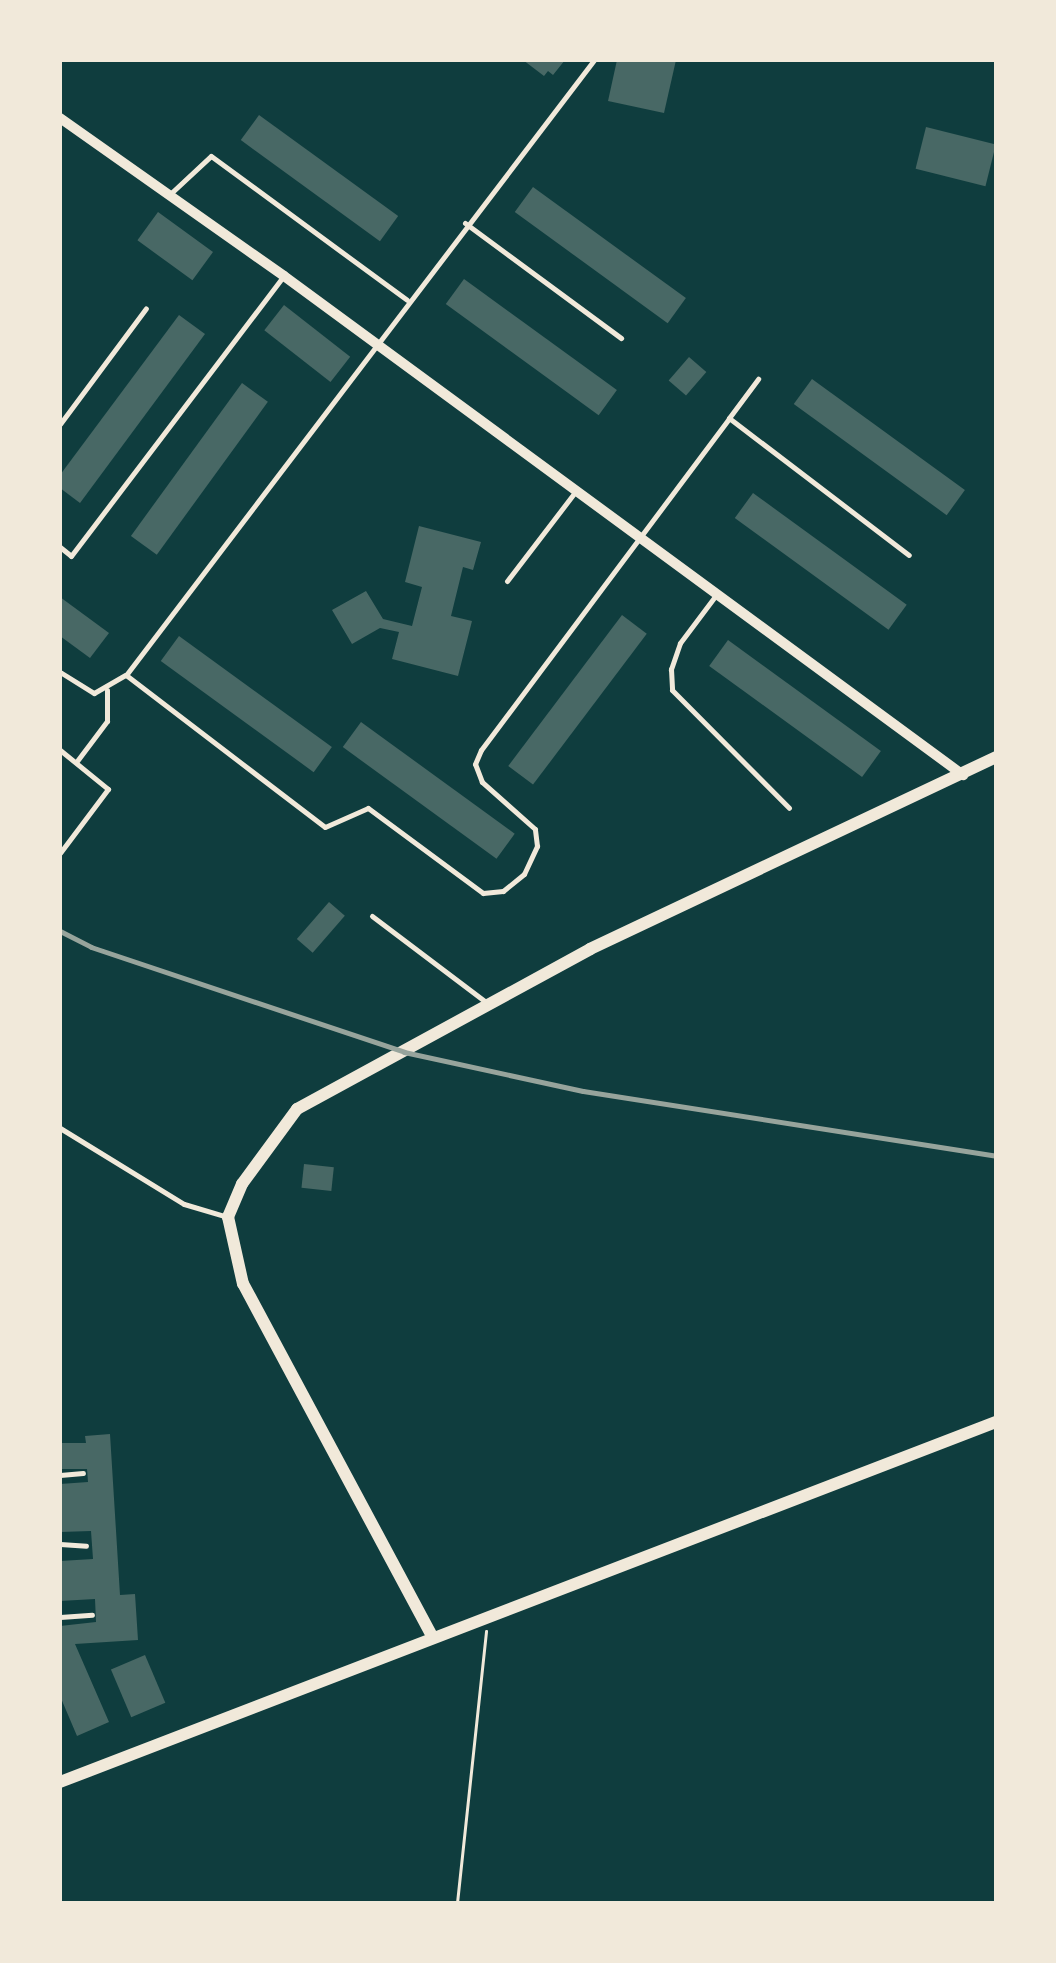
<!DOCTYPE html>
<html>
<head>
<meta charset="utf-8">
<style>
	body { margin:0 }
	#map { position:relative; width:1056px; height:1963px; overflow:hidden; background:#0f3d3e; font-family:Lato,sans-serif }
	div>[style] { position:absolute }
	.building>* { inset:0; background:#486865; transform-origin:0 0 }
	.path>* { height:2.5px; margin:-1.25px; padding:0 1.25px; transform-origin:1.25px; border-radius:1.25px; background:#f1e9da }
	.service>* { height:5px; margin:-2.5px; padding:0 2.5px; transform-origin:2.5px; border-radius:2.5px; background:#f1e9da }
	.minor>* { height:10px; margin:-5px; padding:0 5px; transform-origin:5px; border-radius:5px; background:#f1e9da }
	.tertiary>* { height:12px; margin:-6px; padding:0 6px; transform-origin:6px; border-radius:6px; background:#f1e9da }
	.rail>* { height:5px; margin:-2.5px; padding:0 2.5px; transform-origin:2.5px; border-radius:2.5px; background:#97a49c }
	span { translate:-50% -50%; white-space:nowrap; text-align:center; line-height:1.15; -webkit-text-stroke:8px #f1e9da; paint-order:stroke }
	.frame { position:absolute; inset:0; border:62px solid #f1e9da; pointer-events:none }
</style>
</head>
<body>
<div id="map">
	<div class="building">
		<div style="clip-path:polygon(523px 60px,565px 60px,553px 75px,548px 71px,544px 76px)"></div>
		<div style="clip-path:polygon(617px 60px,676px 60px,664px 113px,608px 101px)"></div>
		<div style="left:259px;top:115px;width:172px;height:31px;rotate:36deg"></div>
		<div style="left:926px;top:127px;width:72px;height:43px;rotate:14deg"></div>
		<div style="left:533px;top:187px;width:189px;height:31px;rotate:36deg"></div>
		<div style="left:158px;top:212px;width:68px;height:35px;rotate:36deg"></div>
		<div style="left:464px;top:279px;width:189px;height:31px;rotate:36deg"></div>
		<div style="left:284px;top:305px;width:84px;height:32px;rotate:38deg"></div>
		<div style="clip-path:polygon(179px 315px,205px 334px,80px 503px,60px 488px,60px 475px)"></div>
		<div style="left:689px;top:357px;width:23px;height:31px;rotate:41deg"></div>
		<div style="left:812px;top:379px;width:189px;height:31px;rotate:36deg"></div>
		<div style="left:242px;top:383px;width:32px;height:189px;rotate:36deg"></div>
		<div style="left:753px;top:493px;width:190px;height:31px;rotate:36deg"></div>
		<div style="clip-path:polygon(419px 526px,481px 542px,473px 570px,463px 567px,451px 616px,472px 621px,458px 676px,392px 659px,399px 632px,380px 628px,352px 644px,332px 610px,366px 591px,383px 619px,412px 626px,422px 587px,405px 582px)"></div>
		<div style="clip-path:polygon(60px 597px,109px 633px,90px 658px,60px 636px)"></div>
		<div style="left:622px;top:615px;width:31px;height:189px;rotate:37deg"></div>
		<div style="left:179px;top:636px;width:189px;height:31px;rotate:36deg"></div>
		<div style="left:728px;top:640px;width:189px;height:32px;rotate:36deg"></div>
		<div style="left:361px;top:722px;width:190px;height:31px;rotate:36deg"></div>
		<div style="left:329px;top:902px;width:21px;height:49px;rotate:41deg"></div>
		<div style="left:304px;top:1164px;width:30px;height:24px;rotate:6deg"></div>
		<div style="clip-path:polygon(110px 1434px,120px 1595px,135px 1594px,138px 1640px,75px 1644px,109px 1722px,77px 1736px,60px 1696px,60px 1626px,96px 1622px,95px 1599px,60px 1601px,60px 1561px,93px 1559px,91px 1531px,60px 1532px,60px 1484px,88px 1482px,87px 1469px,60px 1469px,60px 1443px,86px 1443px,85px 1436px)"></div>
		<div style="left:145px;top:1655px;width:52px;height:37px;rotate:67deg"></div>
	</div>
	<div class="path">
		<div style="left:457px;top:1903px;width:273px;rotate:-83.9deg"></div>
	</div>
	<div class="service">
		<div style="left:594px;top:60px;width:773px;rotate:127.27deg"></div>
		<div style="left:126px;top:675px;width:250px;rotate:37.4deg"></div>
		<div style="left:325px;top:827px;width:47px;rotate:-23.8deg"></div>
		<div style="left:368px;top:808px;width:143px;rotate:36.5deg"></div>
		<div style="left:483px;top:893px;width:20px;rotate:-6deg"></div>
		<div style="left:503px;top:891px;width:27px;rotate:-39deg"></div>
		<div style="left:524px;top:874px;width:31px;rotate:-65deg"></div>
		<div style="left:537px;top:846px;width:17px;rotate:-97deg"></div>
		<div style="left:535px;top:829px;width:71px;rotate:-138.4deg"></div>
		<div style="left:482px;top:782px;width:19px;rotate:-111deg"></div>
		<div style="left:475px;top:764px;width:15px;rotate:-67deg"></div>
		<div style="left:481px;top:750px;width:414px;rotate:-53.2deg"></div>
		<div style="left:729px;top:418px;width:226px;rotate:37.3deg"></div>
		<div style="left:169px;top:195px;width:57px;rotate:-42.9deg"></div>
		<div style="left:211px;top:156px;width:243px;rotate:36.3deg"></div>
		<div style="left:465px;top:223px;width:194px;rotate:36.4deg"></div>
		<div style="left:729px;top:418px;width:49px;rotate:-53.4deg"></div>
		<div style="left:60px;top:424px;width:144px;rotate:-53.4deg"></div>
		<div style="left:60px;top:547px;width:14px;rotate:39deg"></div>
		<div style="left:71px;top:556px;width:349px;rotate:-52.8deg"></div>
		<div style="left:507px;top:581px;width:112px;rotate:-52.6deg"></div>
		<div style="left:716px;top:595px;width:60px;rotate:126.9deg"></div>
		<div style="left:680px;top:643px;width:28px;rotate:109deg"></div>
		<div style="left:671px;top:669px;width:21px;rotate:87deg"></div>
		<div style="left:672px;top:690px;width:166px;rotate:45.2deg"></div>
		<div style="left:60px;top:672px;width:40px;rotate:32deg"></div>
		<div style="left:94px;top:693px;width:36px;rotate:-30deg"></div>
		<div style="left:60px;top:750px;width:62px;rotate:39.1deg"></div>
		<div style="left:108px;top:789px;width:80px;rotate:126.9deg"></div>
		<div style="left:77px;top:761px;width:50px;rotate:-53.1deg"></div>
		<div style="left:107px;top:721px;width:31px;rotate:-90deg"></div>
		<div style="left:372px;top:916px;width:144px;rotate:37.1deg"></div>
		<div style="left:60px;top:1128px;width:145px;rotate:31.5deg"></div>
		<div style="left:184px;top:1204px;width:46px;rotate:16.5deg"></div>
		<div style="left:60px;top:1475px;width:23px;rotate:-5deg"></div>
		<div style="left:60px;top:1544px;width:26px;rotate:4deg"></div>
		<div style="left:60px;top:1617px;width:32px;rotate:-4deg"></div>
	</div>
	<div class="minor">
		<div style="left:60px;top:118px;width:274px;rotate:35.2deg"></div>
		<div style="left:284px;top:276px;width:843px;rotate:36.31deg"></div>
	</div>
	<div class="tertiary">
		<div style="left:432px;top:1636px;width:400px;rotate:-118.2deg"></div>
		<div style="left:243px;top:1284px;width:69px;rotate:-102.6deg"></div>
		<div style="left:228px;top:1217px;width:36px;rotate:-67deg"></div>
		<div style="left:242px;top:1184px;width:93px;rotate:-53.7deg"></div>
		<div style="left:297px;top:1109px;width:334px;rotate:-28.6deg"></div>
		<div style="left:590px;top:949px;width:449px;rotate:-25.3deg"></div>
		<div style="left:60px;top:1782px;width:1003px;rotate:-21.04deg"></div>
	</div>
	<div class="rail">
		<div style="left:60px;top:931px;width:35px;rotate:27deg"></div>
		<div style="left:91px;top:947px;width:330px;rotate:18.5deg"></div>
		<div style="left:404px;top:1052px;width:183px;rotate:12.3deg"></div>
		<div style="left:583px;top:1091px;width:418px;rotate:8.9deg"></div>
	</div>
	<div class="frame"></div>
</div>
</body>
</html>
